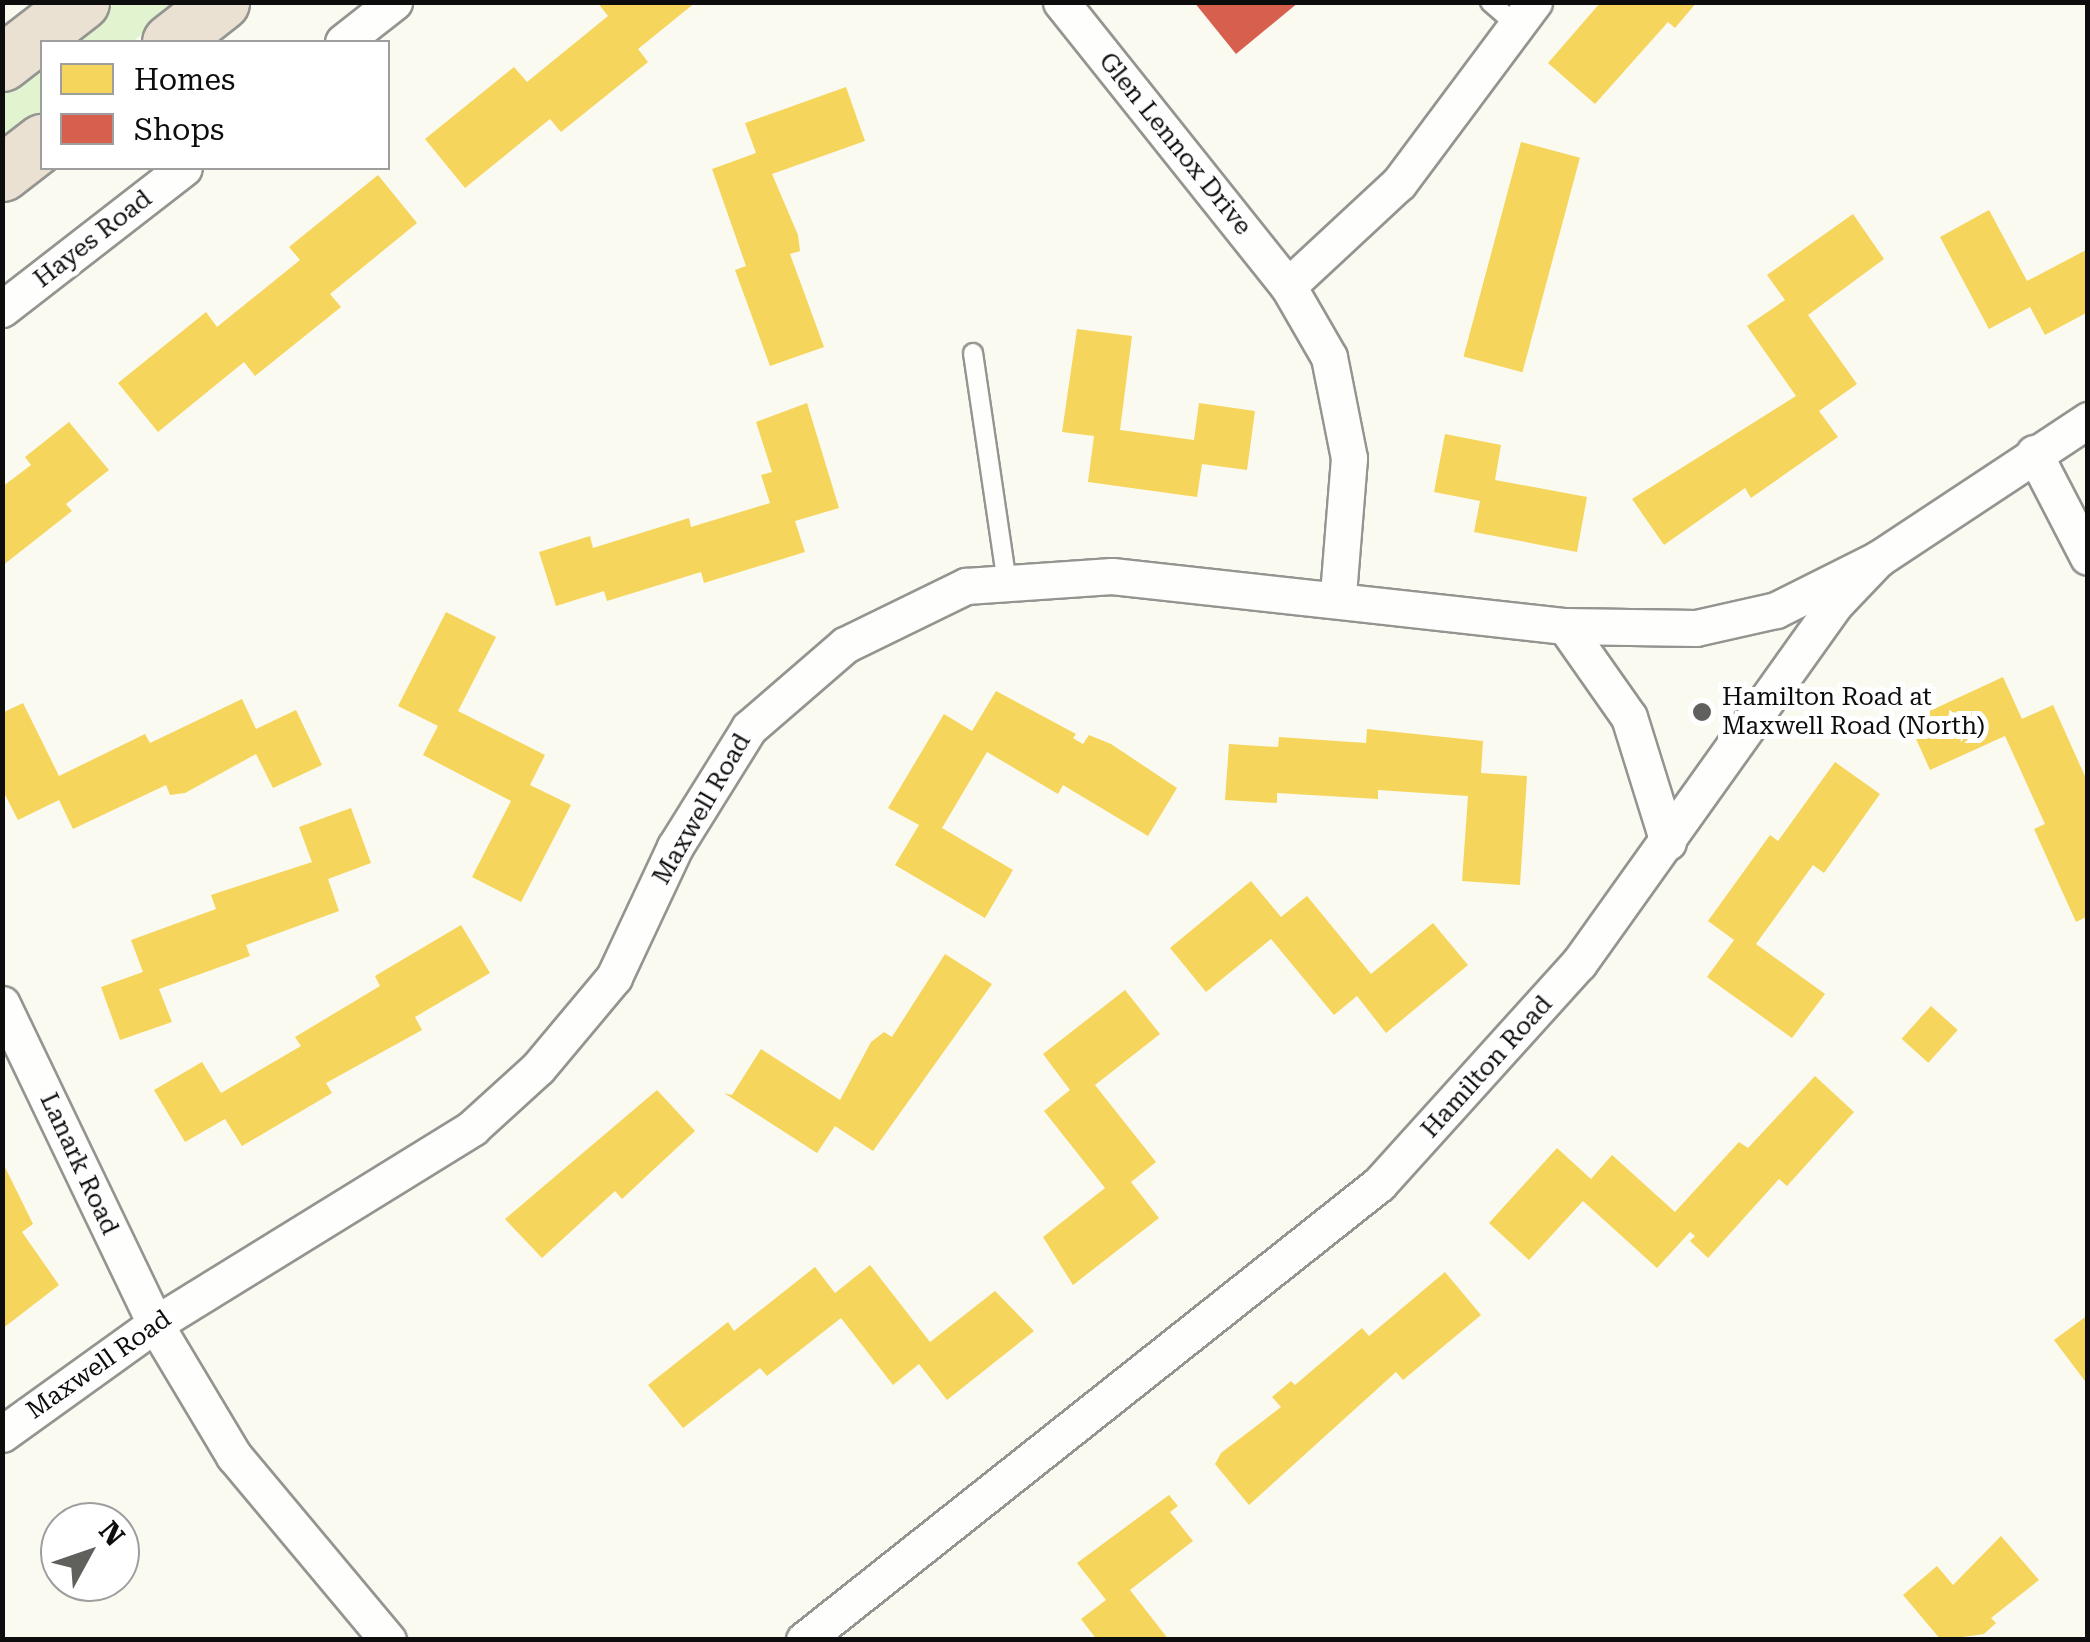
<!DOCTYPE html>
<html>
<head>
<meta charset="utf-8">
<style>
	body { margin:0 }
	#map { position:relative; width:2090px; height:1642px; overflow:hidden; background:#fbfaf1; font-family:"Roboto Serif",serif }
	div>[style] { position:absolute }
	.green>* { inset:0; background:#e1f3cf }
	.homes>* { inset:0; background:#f6d55c; transform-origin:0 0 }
	.shops>* { inset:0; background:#d6604d }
	.roads { filter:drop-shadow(2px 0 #949490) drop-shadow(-2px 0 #949490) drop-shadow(0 2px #949490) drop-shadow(0 -2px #949490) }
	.lane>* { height:18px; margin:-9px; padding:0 9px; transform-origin:9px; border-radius:9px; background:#fefefd }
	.street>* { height:35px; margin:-17.5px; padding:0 17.5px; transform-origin:17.5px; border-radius:17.5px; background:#fefefd }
	.highway>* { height:55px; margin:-27.5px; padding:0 27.5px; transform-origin:27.5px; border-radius:27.5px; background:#ebe1d3 }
	.dots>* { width:28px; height:28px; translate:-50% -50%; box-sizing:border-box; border:5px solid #fff; border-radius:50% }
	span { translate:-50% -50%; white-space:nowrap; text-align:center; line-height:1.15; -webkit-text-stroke:10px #fff; paint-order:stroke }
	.street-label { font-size:25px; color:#0d0d0d }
	.poi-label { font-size:25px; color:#0d0d0d }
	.left { translate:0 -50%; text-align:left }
	.frame { position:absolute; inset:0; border:5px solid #0d0d0d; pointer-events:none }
	.legend { position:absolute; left:40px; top:40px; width:350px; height:130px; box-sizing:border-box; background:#fff; border:2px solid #9e9e9e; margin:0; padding:12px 18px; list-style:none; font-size:30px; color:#0d0d0d }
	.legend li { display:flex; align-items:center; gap:20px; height:50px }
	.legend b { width:50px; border:2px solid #9e9e9e }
	.north { position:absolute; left:40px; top:1502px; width:100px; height:100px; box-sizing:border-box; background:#fff; border:2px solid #9e9e9e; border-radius:50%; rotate:50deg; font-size:28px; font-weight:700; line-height:40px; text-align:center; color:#0d0d0d }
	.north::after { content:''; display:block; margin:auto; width:35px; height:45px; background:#60605d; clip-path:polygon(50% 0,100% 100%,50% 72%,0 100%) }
</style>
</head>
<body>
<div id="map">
	<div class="green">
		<div style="clip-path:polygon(116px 3px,183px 3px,132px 42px,64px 42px)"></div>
		<div style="clip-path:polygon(42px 59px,42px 113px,3px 145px,2px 90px)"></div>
	</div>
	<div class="homes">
		<div style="clip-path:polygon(597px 2px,696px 2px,638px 49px,648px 62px,561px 132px,550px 119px,465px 188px,425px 139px,514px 67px,527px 82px,608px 16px)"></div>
		<div style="clip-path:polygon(1601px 2px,1697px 2px,1675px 28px,1668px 22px,1595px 104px,1548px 63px)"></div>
		<div style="clip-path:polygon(846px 87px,865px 141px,772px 174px,798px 235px,800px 251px,790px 254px,824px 347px,770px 366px,735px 270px,746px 266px,712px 169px,756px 153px,745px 123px)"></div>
		<div style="left:1521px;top:142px;width:61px;height:222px;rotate:15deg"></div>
		<div style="clip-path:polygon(378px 175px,417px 223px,330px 294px,341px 307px,255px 376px,244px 362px,158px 432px,118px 383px,206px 312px,217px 327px,300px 260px,289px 247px)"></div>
		<div style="clip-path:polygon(1989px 210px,2027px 281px,2088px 249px,2088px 312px,2045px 335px,2030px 307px,1989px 329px,1940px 237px)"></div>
		<div style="clip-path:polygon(1853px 214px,1884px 259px,1808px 315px,1857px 384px,1819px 411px,1838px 437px,1751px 498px,1745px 488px,1664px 545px,1632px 499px,1796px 396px,1747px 326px,1785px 300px,1767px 275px)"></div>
		<div style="clip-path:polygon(1077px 329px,1132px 336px,1120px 430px,1194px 440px,1199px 403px,1255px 411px,1247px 470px,1202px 464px,1197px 497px,1088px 482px,1094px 436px,1062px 432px)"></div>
		<div style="clip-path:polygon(807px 403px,839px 508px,795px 521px,805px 552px,704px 583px,701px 572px,607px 601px,604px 591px,556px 606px,539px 552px,590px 536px,593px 548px,689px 518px,691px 527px,770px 503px,761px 475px,772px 472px,756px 422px)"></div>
		<div style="clip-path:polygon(69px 422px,109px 470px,66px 504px,72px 511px,2px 566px,2px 487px,31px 465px,25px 457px)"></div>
		<div style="clip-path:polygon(1445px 434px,1501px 445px,1495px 480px,1587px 497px,1577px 552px,1474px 532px,1480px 501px,1434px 492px)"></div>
		<div style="clip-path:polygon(446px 612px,496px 637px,458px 711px,545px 755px,530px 785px,571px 805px,521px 902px,472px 877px,511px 801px,423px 755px,438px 726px,398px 706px)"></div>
		<div style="clip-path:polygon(2003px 677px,2022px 719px,2053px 705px,2088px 783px,2088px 916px,2076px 922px,2034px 829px,2045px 824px,2005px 736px,1930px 770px,1908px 721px)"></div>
		<div style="clip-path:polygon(996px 691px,1076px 734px,1073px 738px,1083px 744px,1089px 735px,1111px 744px,1177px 788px,1148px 836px,1063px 785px,1058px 794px,987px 752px,942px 828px,1013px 870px,985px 918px,895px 865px,919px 825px,888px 808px,944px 714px,972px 731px)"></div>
		<div style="clip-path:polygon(242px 699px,256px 729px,296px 710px,322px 765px,273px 788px,256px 754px,185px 793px,170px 795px,166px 785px,73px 829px,59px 800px,18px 820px,2px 789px,2px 713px,23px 703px,59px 776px,145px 734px,150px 743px)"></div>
		<div style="clip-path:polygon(1367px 729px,1483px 741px,1481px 773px,1527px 776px,1520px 885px,1462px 881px,1468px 796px,1378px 790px,1378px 799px,1277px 793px,1277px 803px,1225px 800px,1229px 744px,1278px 747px,1279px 737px,1366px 743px)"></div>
		<div style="clip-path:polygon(1835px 762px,1880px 794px,1824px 873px,1813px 865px,1756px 944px,1825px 994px,1792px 1038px,1707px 977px,1734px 940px,1708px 921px,1770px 835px,1778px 841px)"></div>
		<div style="clip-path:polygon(351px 808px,371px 863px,328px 879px,339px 911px,246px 945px,250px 956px,159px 989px,172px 1022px,120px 1040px,101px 987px,143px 972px,131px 940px,216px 909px,211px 895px,312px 862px,299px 827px)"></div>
		<div style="clip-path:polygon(1251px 881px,1281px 917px,1307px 896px,1371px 974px,1433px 923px,1468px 965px,1386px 1033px,1357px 996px,1334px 1015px,1271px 939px,1206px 992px,1170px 948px)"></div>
		<div style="clip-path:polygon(461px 925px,490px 973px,415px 1017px,422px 1030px,326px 1083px,332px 1093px,242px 1146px,225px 1119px,185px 1142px,154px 1090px,202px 1062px,221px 1093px,301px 1046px,295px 1037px,380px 986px,375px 976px)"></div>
		<div style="clip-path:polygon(945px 954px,992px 984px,873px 1151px,835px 1126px,817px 1153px,724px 1093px,732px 1095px,761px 1049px,840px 1100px,871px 1042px,884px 1032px,892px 1037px)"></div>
		<div style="clip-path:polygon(1125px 990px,1160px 1034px,1095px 1085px,1156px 1162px,1131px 1182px,1159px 1218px,1073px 1285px,1043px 1237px,1105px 1188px,1044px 1111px,1070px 1090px,1043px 1054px)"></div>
		<div style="left:1931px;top:1006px;width:36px;height:44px;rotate:42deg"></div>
		<div style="clip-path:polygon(1815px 1076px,1854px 1112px,1787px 1186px,1779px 1179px,1708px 1258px,1690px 1241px,1695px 1236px,1690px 1232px,1657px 1268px,1583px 1201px,1529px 1260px,1489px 1223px,1557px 1148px,1591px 1179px,1612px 1155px,1675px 1212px,1739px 1142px,1748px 1148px)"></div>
		<div style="clip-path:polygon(657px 1090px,695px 1131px,622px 1199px,615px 1191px,542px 1258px,505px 1219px)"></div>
		<div style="clip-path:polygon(2px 1161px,33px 1224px,22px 1232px,59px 1285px,2px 1329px)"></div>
		<div style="clip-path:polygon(870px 1265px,930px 1342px,995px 1291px,1034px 1331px,947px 1400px,919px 1364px,893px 1385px,841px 1318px,767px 1376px,760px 1368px,683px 1428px,648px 1385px,728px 1322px,734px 1331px,815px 1267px,835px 1293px)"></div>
		<div style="clip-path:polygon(1445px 1272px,1481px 1315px,1403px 1380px,1396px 1372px,1249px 1505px,1215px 1464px,1221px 1453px,1281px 1407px,1272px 1397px,1291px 1381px,1295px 1385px,1362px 1328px,1369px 1336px)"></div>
		<div style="clip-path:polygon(2088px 1315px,2088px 1385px,2054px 1340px)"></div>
		<div style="clip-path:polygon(1169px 1495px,1178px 1506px,1170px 1512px,1193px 1541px,1130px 1590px,1169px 1640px,1097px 1640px,1081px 1619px,1106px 1600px,1077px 1563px)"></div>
		<div style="clip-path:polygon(2001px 1536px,2039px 1580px,1991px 1618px,1996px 1623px,1984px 1634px,1941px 1640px,1903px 1595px,1937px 1566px,1953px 1585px)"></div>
	</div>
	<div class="shops">
		<div style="clip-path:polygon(1194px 2px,1299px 2px,1236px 54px)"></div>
	</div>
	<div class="roads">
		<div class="lane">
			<div style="left:1490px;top:2px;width:35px;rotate:41deg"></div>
			<div style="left:973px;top:353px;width:232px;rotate:81.6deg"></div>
		</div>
		<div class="street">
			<div style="left:1061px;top:2px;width:364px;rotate:51.4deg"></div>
			<div style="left:1288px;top:286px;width:82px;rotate:60deg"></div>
			<div style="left:1329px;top:357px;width:103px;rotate:78.8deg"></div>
			<div style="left:1349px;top:458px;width:138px;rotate:94.6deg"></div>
			<div style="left:343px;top:42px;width:65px;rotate:-38.1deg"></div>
			<div style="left:1288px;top:286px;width:151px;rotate:-42.9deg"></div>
			<div style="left:1399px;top:183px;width:226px;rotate:-53.3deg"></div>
			<div style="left:2px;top:309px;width:230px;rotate:-37.8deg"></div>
			<div style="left:2034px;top:453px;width:117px;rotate:62.6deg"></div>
			<div style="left:1565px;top:626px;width:111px;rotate:54.9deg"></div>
			<div style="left:1629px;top:717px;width:131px;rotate:72.7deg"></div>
			<div style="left:2px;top:1004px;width:355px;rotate:64.4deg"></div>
			<div style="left:155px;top:1324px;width:154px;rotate:59.1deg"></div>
			<div style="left:234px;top:1456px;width:240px;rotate:50.1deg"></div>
			<div style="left:2px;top:1434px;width:188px;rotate:-35.7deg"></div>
			<div style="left:155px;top:1324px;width:373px;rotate:-31.7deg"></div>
			<div style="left:472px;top:1128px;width:89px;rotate:-42.3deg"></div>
			<div style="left:538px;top:1068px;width:119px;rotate:-50.1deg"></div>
			<div style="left:614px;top:977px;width:144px;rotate:-64.9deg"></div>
			<div style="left:675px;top:847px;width:140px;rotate:-58.1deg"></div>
			<div style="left:749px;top:728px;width:127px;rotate:-40.8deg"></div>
			<div style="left:845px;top:645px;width:135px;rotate:-26deg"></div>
			<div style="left:966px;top:586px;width:146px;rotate:-3.9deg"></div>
			<div style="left:1112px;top:576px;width:456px;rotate:6.3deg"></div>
			<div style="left:1565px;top:626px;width:131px;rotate:0.9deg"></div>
			<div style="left:1696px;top:628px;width:82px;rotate:-12.7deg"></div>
			<div style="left:1776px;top:610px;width:114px;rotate:-26.6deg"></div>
			<div style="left:804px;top:1640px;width:734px;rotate:-38.42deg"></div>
			<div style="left:1379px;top:1184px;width:298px;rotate:-47.9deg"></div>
			<div style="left:1579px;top:963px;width:442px;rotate:-54.5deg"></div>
			<div style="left:1836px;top:603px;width:61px;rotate:-46.3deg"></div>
			<div style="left:1878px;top:559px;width:252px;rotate:-33.5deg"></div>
		</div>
		<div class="highway">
			<div style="left:170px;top:42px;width:65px;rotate:-38.1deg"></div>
			<div style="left:2px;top:63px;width:100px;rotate:-37.7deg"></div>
			<div style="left:2px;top:173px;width:51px;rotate:-37.8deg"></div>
		</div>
	</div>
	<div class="dots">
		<div style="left:1702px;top:712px;background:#60605d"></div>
	</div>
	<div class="street-label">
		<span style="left:1175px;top:144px;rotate:51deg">Glen Lennox Drive</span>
		<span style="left:93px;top:239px;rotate:-38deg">Hayes Road</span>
		<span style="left:702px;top:809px;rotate:-60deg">Maxwell Road</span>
		<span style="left:1487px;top:1067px;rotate:-48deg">Hamilton Road</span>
		<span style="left:79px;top:1164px;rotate:65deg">Lanark Road</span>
		<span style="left:99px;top:1365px;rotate:-35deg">Maxwell Road</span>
	</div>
	<div class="poi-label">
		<span class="left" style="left:1722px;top:712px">Hamilton Road at<br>Maxwell Road (North)</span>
	</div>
	<div class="frame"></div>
	<ul class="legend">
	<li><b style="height:28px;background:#f6d55c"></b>Homes</li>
	<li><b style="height:28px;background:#d6604d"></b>Shops</li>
	</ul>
	<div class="north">N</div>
</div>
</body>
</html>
